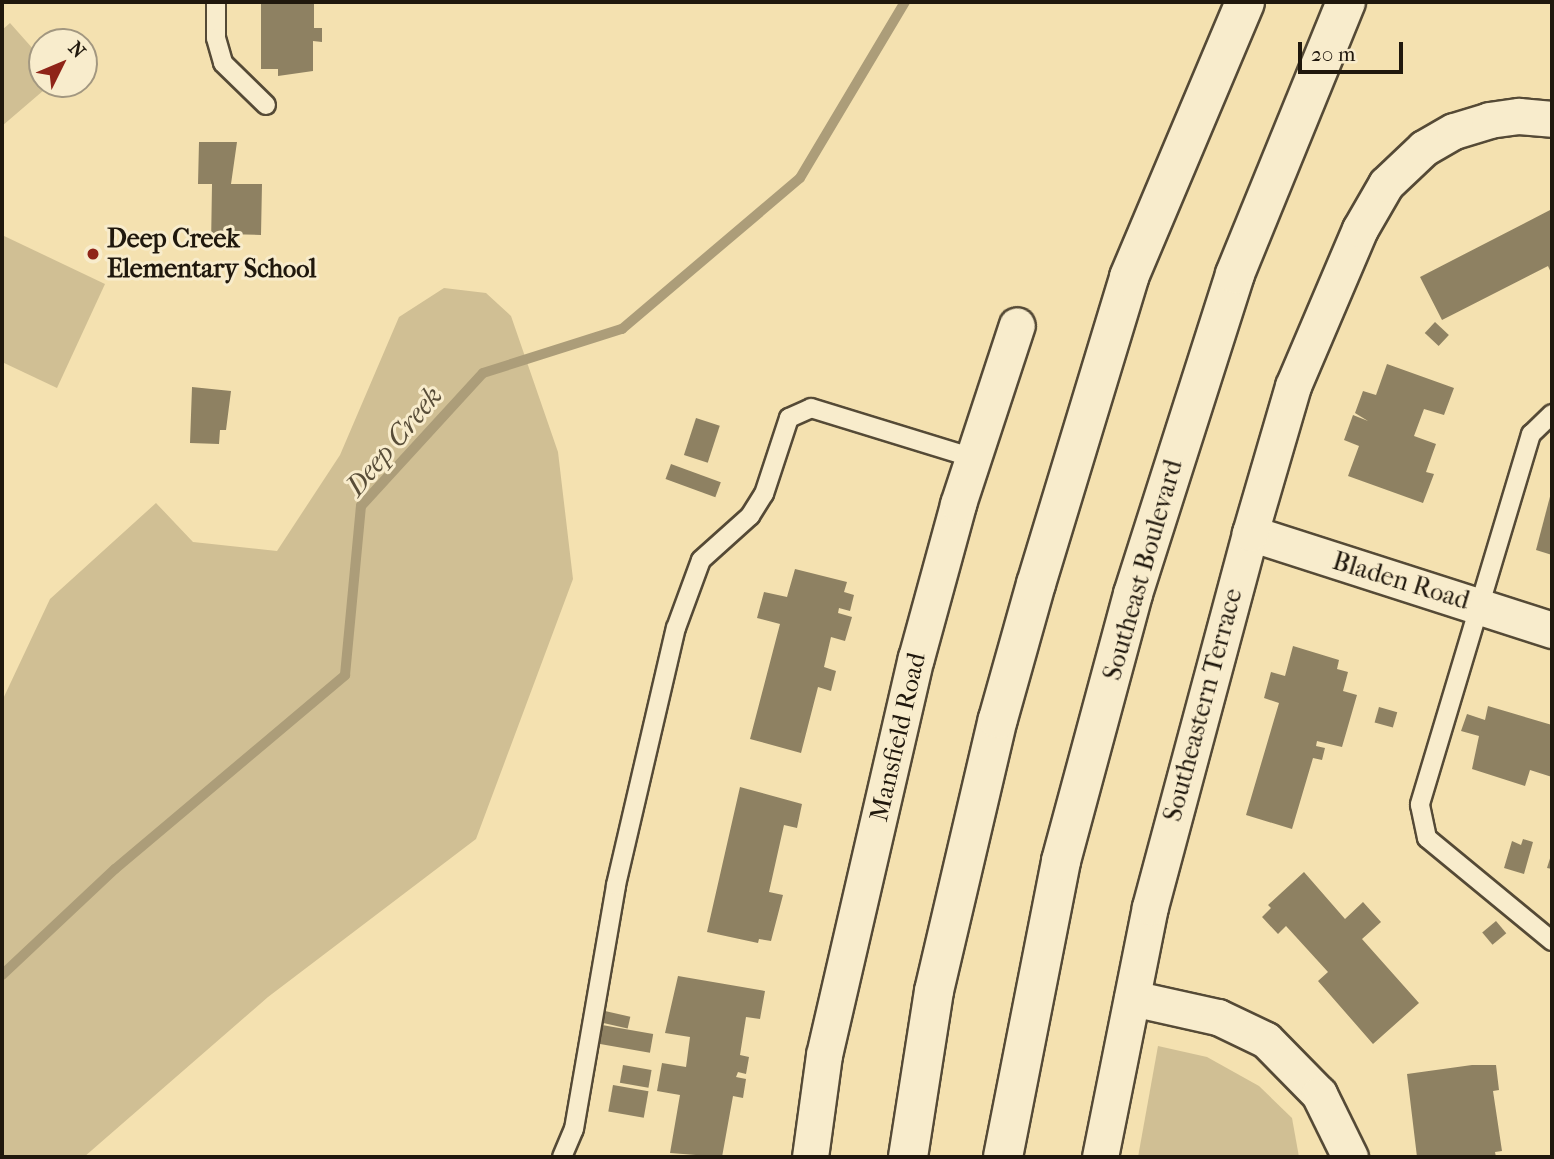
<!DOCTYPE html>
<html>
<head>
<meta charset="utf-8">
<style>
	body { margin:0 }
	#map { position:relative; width:1554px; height:1159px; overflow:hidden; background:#f4e1b0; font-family:"IM FELL French Canon",serif }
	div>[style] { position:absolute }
	.green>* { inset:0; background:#d0bf94 }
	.stream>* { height:10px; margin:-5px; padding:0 5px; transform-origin:5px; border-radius:5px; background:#ac9d79 }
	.building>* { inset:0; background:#8e8162; transform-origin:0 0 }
	.roads { filter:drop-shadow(2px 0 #554a36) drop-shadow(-2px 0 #554a36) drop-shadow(0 2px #554a36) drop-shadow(0 -2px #554a36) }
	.service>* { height:18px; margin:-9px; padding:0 9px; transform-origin:9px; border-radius:9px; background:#f8eccc }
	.minor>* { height:35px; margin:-17.5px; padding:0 17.5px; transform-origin:17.5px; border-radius:17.5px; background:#f8eccc }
	.secondary>* { height:38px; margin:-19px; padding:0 19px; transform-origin:19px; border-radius:19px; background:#f8eccc }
	.dots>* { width:19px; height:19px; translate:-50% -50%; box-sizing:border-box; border:4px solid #f8eccc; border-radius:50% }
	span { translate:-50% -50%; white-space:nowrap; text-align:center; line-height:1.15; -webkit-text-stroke:6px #f8eccc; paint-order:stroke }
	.poi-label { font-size:26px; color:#20180d; font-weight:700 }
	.left { translate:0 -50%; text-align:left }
	.street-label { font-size:26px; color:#20180d }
	.water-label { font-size:28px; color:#584d38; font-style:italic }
	.frame { position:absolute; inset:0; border:4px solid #20180d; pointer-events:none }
	.north { position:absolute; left:28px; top:28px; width:70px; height:70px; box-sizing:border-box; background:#f8eccc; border:2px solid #a29780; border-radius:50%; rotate:47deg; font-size:19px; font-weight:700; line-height:28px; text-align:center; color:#20180d }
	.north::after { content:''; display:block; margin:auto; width:24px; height:32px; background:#8f2418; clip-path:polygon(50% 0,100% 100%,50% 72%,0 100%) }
	.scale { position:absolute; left:1298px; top:42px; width:105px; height:32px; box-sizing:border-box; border:4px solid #20180d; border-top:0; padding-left:9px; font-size:21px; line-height:24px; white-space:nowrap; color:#20180d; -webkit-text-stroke:5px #f8eccc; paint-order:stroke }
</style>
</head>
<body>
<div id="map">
	<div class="green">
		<div style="clip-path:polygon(10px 23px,42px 59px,42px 84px,51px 84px,2px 126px,2px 30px)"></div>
		<div style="clip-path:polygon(2px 235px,105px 284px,57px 388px,2px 362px)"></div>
		<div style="clip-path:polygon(444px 288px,486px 293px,511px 316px,558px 452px,573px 579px,476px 839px,268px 997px,84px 1157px,2px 1157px,2px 701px,50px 599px,156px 503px,193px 542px,277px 551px,340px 455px,399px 317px)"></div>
		<div style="clip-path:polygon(1158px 1046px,1207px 1057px,1259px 1086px,1292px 1118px,1299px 1157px,1138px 1157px)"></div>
	</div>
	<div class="stream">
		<div style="left:2px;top:975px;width:155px;rotate:-43.2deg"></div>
		<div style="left:115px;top:869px;width:301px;rotate:-40.1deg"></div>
		<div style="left:345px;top:675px;width:170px;rotate:-84.6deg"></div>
		<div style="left:361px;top:506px;width:180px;rotate:-47.5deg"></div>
		<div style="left:483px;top:373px;width:146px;rotate:-17.6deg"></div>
		<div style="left:622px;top:329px;width:233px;rotate:-40.3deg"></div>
		<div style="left:800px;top:178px;width:205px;rotate:-59.2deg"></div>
	</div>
	<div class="building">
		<div style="clip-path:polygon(261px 2px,314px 2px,314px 28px,322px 28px,322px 42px,313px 41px,313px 71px,278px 76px,278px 69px,261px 69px)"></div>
		<div style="clip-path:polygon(199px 142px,237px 142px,231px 184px,262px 184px,261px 235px,224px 234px,224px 247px,211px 247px,212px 184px,198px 184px)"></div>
		<div style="clip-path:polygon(1552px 209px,1552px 275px,1548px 266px,1442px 320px,1420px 277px)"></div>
		<div style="left:1435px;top:322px;width:19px;height:15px;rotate:43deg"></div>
		<div style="clip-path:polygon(1387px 364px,1454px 388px,1444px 415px,1424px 409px,1414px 436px,1436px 444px,1426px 472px,1434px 474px,1423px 503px,1348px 476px,1359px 446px,1344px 440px,1353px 415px,1368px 421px,1355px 413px,1363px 391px,1376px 395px)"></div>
		<div style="clip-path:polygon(192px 387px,231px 391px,226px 430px,220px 430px,219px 444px,190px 443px)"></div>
		<div style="left:696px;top:418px;width:25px;height:39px;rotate:18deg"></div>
		<div style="left:671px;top:464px;width:53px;height:16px;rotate:20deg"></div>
		<div style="clip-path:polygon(1552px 489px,1552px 555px,1536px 550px)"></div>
		<div style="clip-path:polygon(795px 569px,847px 582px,844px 592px,854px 595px,850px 611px,839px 608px,838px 613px,852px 617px,845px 641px,831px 637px,824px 667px,836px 671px,831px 691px,818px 687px,801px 753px,750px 739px,780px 624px,757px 618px,764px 592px,787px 597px)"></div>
		<div style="clip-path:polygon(1293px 646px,1339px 660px,1337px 669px,1348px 672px,1343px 691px,1357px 695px,1342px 747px,1317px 741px,1316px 746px,1325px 748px,1322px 760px,1313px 758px,1292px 829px,1246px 815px,1279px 703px,1264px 698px,1271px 672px,1285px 676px)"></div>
		<div style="clip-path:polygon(1488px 706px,1552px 725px,1552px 777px,1530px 770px,1525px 786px,1472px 769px,1479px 736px,1461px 731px,1467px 714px,1485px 720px)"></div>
		<div style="left:1379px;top:707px;width:19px;height:16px;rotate:16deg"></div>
		<div style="clip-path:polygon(740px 787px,802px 804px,797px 828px,784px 825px,769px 892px,783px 895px,771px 941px,759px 939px,758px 943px,707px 932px)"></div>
		<div style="clip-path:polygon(1523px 839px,1533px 842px,1524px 874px,1504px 868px,1512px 841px,1521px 845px)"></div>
		<div style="clip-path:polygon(1552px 852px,1552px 869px,1547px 868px)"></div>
		<div style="clip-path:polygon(1304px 872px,1345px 919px,1363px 902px,1381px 922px,1362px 939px,1419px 1003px,1373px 1044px,1318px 981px,1328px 972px,1286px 926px,1278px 934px,1262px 917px,1271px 908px,1268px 905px)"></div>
		<div style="left:1496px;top:921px;width:16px;height:18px;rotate:50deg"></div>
		<div style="clip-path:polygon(678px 976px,765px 991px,760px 1019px,746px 1017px,740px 1055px,749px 1057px,746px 1074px,738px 1072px,736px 1077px,746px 1079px,743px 1098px,733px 1096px,722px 1157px,670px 1153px,680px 1095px,657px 1091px,662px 1063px,686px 1067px,690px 1037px,665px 1033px)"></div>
		<div style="left:605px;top:1011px;width:26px;height:12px;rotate:13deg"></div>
		<div style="left:602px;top:1025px;width:52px;height:19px;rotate:10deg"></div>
		<div style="left:623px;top:1065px;width:29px;height:18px;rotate:10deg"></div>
		<div style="clip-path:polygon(1472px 1065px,1496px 1065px,1499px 1090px,1493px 1091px,1502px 1151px,1495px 1152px,1496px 1157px,1417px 1157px,1407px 1074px)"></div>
		<div style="left:613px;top:1085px;width:36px;height:27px;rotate:10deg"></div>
	</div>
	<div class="roads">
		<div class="service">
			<div style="left:216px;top:2px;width:36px;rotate:90deg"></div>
			<div style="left:216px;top:38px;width:26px;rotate:74deg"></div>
			<div style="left:223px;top:63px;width:60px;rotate:44.3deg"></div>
			<div style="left:1552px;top:414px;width:29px;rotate:136deg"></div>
			<div style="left:1531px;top:434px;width:387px;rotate:106.7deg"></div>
			<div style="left:1420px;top:805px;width:34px;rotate:78deg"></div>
			<div style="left:1427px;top:838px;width:162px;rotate:39.5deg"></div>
			<div style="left:562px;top:1157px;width:30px;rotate:-67deg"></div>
			<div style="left:574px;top:1129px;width:248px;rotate:-80.2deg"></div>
			<div style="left:616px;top:885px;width:264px;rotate:-76.9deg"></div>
			<div style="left:676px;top:628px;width:72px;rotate:-69.8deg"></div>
			<div style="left:701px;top:560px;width:66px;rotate:-41.9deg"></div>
			<div style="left:750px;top:516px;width:26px;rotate:-58deg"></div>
			<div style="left:764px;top:494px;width:80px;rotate:-71.8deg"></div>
			<div style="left:789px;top:418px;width:24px;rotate:-24deg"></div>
			<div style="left:811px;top:408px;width:170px;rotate:17.1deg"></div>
		</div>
		<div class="minor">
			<div style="left:1250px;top:533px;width:317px;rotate:17.8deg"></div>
			<div style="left:1132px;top:998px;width:88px;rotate:12.5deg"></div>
			<div style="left:1218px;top:1017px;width:53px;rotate:25.6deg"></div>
			<div style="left:1266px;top:1040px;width:76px;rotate:45.5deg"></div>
			<div style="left:1319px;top:1094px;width:70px;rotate:63.8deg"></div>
			<div style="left:810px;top:1157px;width:103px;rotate:-82.2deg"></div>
			<div style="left:824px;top:1055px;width:408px;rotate:-77deg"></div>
			<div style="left:916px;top:658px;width:160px;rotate:-74.7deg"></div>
			<div style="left:958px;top:504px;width:188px;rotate:-71.8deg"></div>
			<div style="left:1100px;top:1157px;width:255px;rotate:-78.7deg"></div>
			<div style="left:1150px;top:907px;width:387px;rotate:-75deg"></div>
			<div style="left:1250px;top:533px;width:153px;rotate:-73.7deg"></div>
			<div style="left:1293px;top:386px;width:171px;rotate:-66.9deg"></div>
			<div style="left:1360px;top:229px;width:52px;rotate:-60deg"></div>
			<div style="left:1386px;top:184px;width:52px;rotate:-43.5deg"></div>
			<div style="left:1424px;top:148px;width:34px;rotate:-30deg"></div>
			<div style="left:1454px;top:131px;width:37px;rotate:-17deg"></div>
			<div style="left:1489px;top:120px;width:30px;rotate:-8deg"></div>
			<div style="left:1519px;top:116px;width:33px;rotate:5deg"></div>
		</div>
		<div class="secondary">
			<div style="left:908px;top:1157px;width:168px;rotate:-81.1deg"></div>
			<div style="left:934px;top:991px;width:279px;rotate:-76.8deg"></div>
			<div style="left:998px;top:719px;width:140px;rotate:-74.3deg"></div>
			<div style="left:1036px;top:584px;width:321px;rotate:-73.1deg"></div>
			<div style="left:1129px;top:277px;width:298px;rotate:-67.1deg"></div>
			<div style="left:1003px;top:1157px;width:302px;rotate:-78.9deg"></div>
			<div style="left:1061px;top:861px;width:277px;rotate:-74.9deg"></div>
			<div style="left:1133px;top:594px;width:336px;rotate:-72.3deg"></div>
			<div style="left:1235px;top:274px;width:294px;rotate:-67.8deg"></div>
		</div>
	</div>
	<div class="dots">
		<div style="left:93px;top:254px;background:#8f2418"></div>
	</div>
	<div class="poi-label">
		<span class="left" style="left:107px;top:254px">Deep Creek<br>Elementary School</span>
	</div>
	<div class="street-label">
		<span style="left:1143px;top:570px;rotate:-74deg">Southeast Boulevard</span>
		<span style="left:1401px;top:581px;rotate:17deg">Bladen Road</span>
		<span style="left:1203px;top:705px;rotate:-75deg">Southeastern Terrace</span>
		<span style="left:898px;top:737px;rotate:-77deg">Mansfield Road</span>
	</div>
	<div class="water-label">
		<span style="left:394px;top:441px;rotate:-50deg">Deep Creek</span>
	</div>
	<div class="frame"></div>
	<div class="north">N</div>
	<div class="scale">20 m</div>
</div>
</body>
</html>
